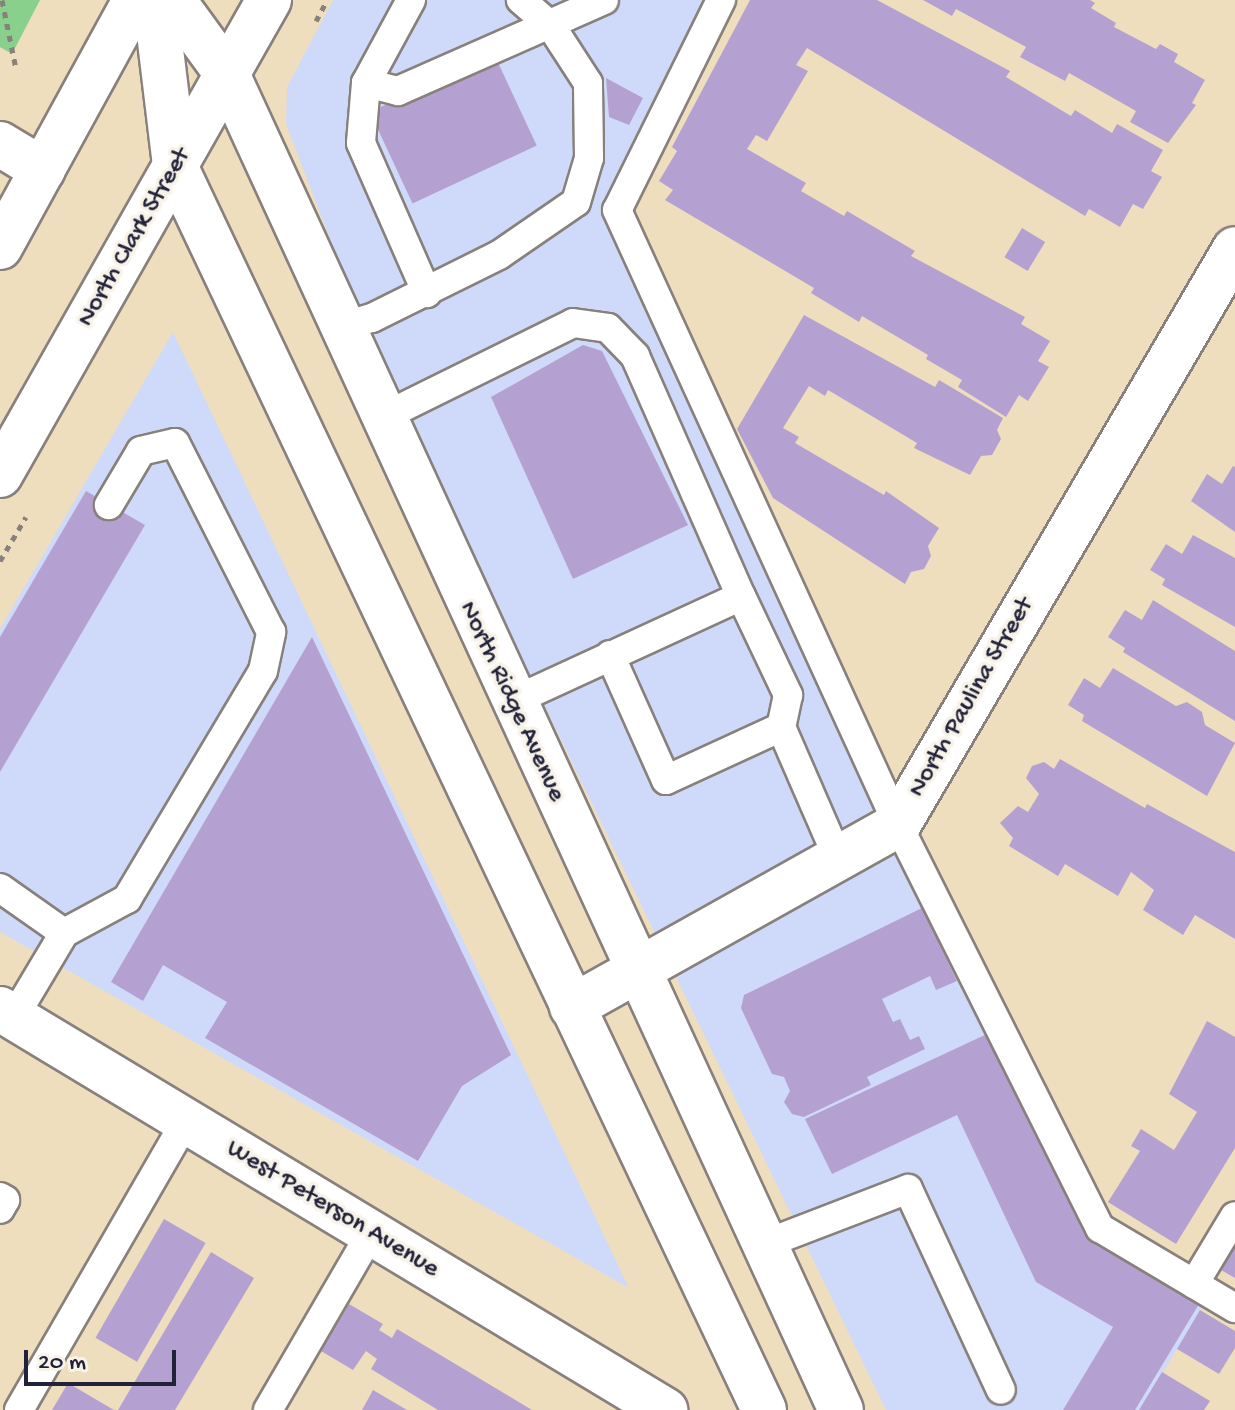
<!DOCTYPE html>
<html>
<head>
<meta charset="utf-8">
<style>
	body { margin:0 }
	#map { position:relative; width:1235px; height:1410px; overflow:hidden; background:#eedebd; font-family:"Gochi Hand",sans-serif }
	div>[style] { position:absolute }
	.built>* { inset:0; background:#cfdafa }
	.green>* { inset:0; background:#88d08b }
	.building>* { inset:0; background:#b5a1d1; transform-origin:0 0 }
	.path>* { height:5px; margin-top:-2.5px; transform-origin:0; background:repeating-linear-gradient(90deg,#88807c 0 6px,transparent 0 12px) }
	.roads { filter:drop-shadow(2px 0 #88807c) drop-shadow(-2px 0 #88807c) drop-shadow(0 2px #88807c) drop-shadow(0 -2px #88807c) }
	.lane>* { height:28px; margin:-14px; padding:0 14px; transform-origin:14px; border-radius:14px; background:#fff }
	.street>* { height:44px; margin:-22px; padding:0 22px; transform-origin:22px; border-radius:22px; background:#fff }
	.secondary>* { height:44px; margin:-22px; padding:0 22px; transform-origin:22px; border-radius:22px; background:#fff }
	.primary>* { height:44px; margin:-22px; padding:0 22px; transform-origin:22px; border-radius:22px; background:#fff }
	span { translate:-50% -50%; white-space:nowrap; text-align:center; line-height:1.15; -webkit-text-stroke:7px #f7f3e8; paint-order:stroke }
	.street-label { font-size:26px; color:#22223b }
	.scale { position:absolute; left:24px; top:1350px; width:152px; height:36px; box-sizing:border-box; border:4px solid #22223b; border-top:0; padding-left:10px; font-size:24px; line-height:28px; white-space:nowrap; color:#22223b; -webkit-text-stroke:6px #f7f3e8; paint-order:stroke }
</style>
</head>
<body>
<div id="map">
	<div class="built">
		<div style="clip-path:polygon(333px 0,721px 0,617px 210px,1100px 1228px,1211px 1293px,1140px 1410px,886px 1410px,375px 356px,286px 124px,287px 87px)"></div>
		<div style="clip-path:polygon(173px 332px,629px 1288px,0 932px,0 629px)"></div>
	</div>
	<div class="green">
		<div style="clip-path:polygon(0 0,40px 0,12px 54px,0 47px)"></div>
	</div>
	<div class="building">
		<div style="clip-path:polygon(750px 0,877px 0,1010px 71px,1006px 77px,1071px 116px,1075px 110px,1112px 133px,1117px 124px,1163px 150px,1151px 171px,1162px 177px,1143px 209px,1133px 204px,1120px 227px,1089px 209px,1085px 216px,807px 48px,796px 65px,808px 71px,767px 141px,756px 135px,747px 149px,806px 183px,801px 191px,844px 216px,847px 211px,915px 251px,911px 256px,1025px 317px,1021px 324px,1050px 341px,1038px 361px,1049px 367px,1028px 401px,1019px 395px,1006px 417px,958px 387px,962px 380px,926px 359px,928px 355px,862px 316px,859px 322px,811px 293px,814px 288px,665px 200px,673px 190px,659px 181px,677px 151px,672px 147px)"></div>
		<div style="clip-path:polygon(923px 0,1090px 0,1095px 3px,1091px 8px,1116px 23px,1114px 27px,1156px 49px,1160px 44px,1178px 54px,1174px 62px,1205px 80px,1192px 103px,1196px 105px,1168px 143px,1130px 122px,1136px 111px,1069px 73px,1065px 81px,1020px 57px,1026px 47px,956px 9px,952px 16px)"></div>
		<div style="left:494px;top:54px;width:101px;height:137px;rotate:65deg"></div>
		<div style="clip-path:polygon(606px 78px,643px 98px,629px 125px,609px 117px)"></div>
		<div style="left:1022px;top:228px;width:27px;height:34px;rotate:31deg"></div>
		<div style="clip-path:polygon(804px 315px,935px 387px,939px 380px,1003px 418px,997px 430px,1001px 439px,992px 455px,981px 456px,970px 475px,914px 448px,917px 443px,828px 390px,825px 396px,809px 386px,783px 428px,799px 437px,795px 443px,884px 495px,886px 491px,939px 528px,928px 546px,931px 556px,924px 569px,911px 572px,905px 584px,773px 498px,737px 429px)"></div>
		<div style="clip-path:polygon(583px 345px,602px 351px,688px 525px,573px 579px,491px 397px)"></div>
		<div style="clip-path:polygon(1233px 466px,1235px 467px,1235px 532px,1191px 501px,1207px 474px,1222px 484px)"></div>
		<div style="clip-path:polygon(86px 491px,145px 525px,0 772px,0 637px)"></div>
		<div style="clip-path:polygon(1193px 535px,1235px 558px,1235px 627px,1162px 585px,1165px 579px,1150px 570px,1166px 544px,1182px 554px)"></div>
		<div style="clip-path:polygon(1153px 600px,1235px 651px,1235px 721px,1123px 652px,1125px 648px,1108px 637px,1125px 610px,1142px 620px)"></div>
		<div style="clip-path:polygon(312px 637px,511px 1055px,462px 1086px,418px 1161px,205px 1038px,227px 1002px,163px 965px,143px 1001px,111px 982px)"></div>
		<div style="clip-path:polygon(1113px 668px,1176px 706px,1187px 702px,1202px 712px,1205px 725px,1235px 743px,1207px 796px,1082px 721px,1084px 715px,1068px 705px,1084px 678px,1100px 688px)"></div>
		<div style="clip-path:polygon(1060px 759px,1145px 808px,1147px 804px,1235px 852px,1235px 939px,1195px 915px,1183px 935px,1143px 910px,1154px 890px,1131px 872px,1118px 896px,1065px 864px,1058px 876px,1009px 846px,1013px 838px,1000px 823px,1018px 806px,1028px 812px,1039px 794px,1026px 778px,1032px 766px,1044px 762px,1054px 769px)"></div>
		<div style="clip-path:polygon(922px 908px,957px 981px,936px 990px,930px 976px,882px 999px,893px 1022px,900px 1019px,910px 1040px,919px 1036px,925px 1049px,867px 1077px,871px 1085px,804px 1117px,792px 1114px,784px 1102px,790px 1091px,784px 1077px,772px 1074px,741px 1008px,744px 995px)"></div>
		<div style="clip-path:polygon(1207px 1021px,1235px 1037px,1235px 1148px,1176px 1244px,1108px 1202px,1140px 1151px,1131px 1146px,1141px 1129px,1174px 1150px,1197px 1112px,1169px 1094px)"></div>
		<div style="clip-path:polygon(989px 1033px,1087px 1237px,1199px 1304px,1135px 1410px,1063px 1410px,1113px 1327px,1036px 1282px,957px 1115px,832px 1174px,805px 1119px)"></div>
		<div style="left:164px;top:1219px;width:48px;height:137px;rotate:30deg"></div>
		<div style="clip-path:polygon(1235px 1246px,1235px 1278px,1221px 1270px)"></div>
		<div style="clip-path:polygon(211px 1252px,254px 1278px,220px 1335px,175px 1410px,118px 1410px)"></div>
		<div style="clip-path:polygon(349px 1304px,383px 1324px,379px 1330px,392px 1338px,397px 1329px,532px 1410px,438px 1410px,371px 1369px,377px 1359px,366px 1351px,353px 1370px,321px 1351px)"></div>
		<div style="clip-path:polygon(1200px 1310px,1235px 1331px,1235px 1348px,1219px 1374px,1177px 1349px)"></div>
		<div style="clip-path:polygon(1162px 1372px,1210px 1401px,1204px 1410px,1139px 1410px)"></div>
		<div style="clip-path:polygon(68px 1383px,114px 1410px,52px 1410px)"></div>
		<div style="clip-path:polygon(373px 1390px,407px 1410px,362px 1410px)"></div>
	</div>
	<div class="path">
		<div style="left:2px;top:0;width:70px;rotate:78.5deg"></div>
		<div style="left:316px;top:21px;width:24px;rotate:-62deg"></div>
		<div style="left:0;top:561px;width:51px;rotate:-59.4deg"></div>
	</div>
	<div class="roads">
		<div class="lane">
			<div style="left:411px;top:0;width:94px;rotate:118.5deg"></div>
			<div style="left:366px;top:83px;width:60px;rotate:94.8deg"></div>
			<div style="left:361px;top:143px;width:164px;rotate:66.3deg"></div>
			<div style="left:721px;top:0;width:234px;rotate:116.3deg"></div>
			<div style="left:617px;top:210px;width:676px;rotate:65.44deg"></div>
			<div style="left:898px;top:825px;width:451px;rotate:63.4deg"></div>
			<div style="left:1100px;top:1228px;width:157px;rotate:30.7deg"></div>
			<div style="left:366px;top:83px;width:33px;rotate:14deg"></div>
			<div style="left:398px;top:91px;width:225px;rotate:-23.8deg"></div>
			<div style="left:340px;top:327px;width:33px;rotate:-16deg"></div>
			<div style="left:372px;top:318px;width:142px;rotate:-26.4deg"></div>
			<div style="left:499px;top:255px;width:93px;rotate:-34.5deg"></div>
			<div style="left:576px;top:202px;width:46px;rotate:-73.5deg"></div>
			<div style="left:589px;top:158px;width:75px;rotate:-90.8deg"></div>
			<div style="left:588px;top:83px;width:68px;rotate:-123deg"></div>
			<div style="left:551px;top:26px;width:40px;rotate:-139deg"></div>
			<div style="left:381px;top:418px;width:214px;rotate:-26.3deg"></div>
			<div style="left:573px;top:323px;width:35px;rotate:8deg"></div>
			<div style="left:608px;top:328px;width:39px;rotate:46deg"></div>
			<div style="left:635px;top:356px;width:262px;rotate:66.2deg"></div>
			<div style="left:610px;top:655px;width:137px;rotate:65.9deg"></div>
			<div style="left:666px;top:780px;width:127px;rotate:-24.7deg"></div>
			<div style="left:511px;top:702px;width:253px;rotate:-24.7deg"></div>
			<div style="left:741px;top:596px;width:110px;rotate:64.6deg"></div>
			<div style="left:788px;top:695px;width:33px;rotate:102deg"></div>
			<div style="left:781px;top:727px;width:143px;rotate:66.5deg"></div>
			<div style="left:0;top:888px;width:78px;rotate:35.1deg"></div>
			<div style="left:14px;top:1017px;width:98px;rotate:-59.2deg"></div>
			<div style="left:64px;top:933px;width:72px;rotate:-28.4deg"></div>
			<div style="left:127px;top:899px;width:265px;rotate:-59.2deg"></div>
			<div style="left:263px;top:671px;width:40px;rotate:-78deg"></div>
			<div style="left:271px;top:632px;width:212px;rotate:-116.9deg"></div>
			<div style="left:175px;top:443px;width:35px;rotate:167deg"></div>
			<div style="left:141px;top:451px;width:63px;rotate:120.7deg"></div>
			<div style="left:0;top:1197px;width:6px;rotate:31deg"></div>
			<div style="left:5px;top:1200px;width:10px;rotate:119deg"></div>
			<div style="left:765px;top:1244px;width:153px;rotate:-21deg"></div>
			<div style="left:908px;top:1189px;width:221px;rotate:65.2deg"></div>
			<div style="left:1194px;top:1284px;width:79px;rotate:-58.9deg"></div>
			<div style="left:19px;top:1410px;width:334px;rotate:-60deg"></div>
			<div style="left:268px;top:1410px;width:205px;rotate:-59.8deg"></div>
		</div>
		<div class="street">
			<div style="left:0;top:144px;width:50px;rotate:31.2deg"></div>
			<div style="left:572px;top:1007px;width:373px;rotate:-29.2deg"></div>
			<div style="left:898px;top:825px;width:667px;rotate:-59.67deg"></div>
		</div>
		<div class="secondary">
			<div style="left:0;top:247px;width:281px;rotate:-61.3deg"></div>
			<div style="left:0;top:475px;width:546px;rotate:-60.48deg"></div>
			<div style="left:0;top:1009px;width:777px;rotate:31.09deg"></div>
		</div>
		<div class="primary">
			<div style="left:155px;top:0;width:167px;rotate:83.1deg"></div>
			<div style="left:175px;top:166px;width:1376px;rotate:64.66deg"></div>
			<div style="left:173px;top:0;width:92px;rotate:53.9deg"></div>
			<div style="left:227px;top:74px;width:1470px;rotate:65.32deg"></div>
		</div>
	</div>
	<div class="street-label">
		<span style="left:135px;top:238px;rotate:-60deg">North Clark Street</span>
		<span style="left:972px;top:698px;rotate:-60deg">North Paulina Street</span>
		<span style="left:511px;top:702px;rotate:65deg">North Ridge Avenue</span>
		<span style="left:332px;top:1210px;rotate:31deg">West Peterson Avenue</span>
	</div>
	<div class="scale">20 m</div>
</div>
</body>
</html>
